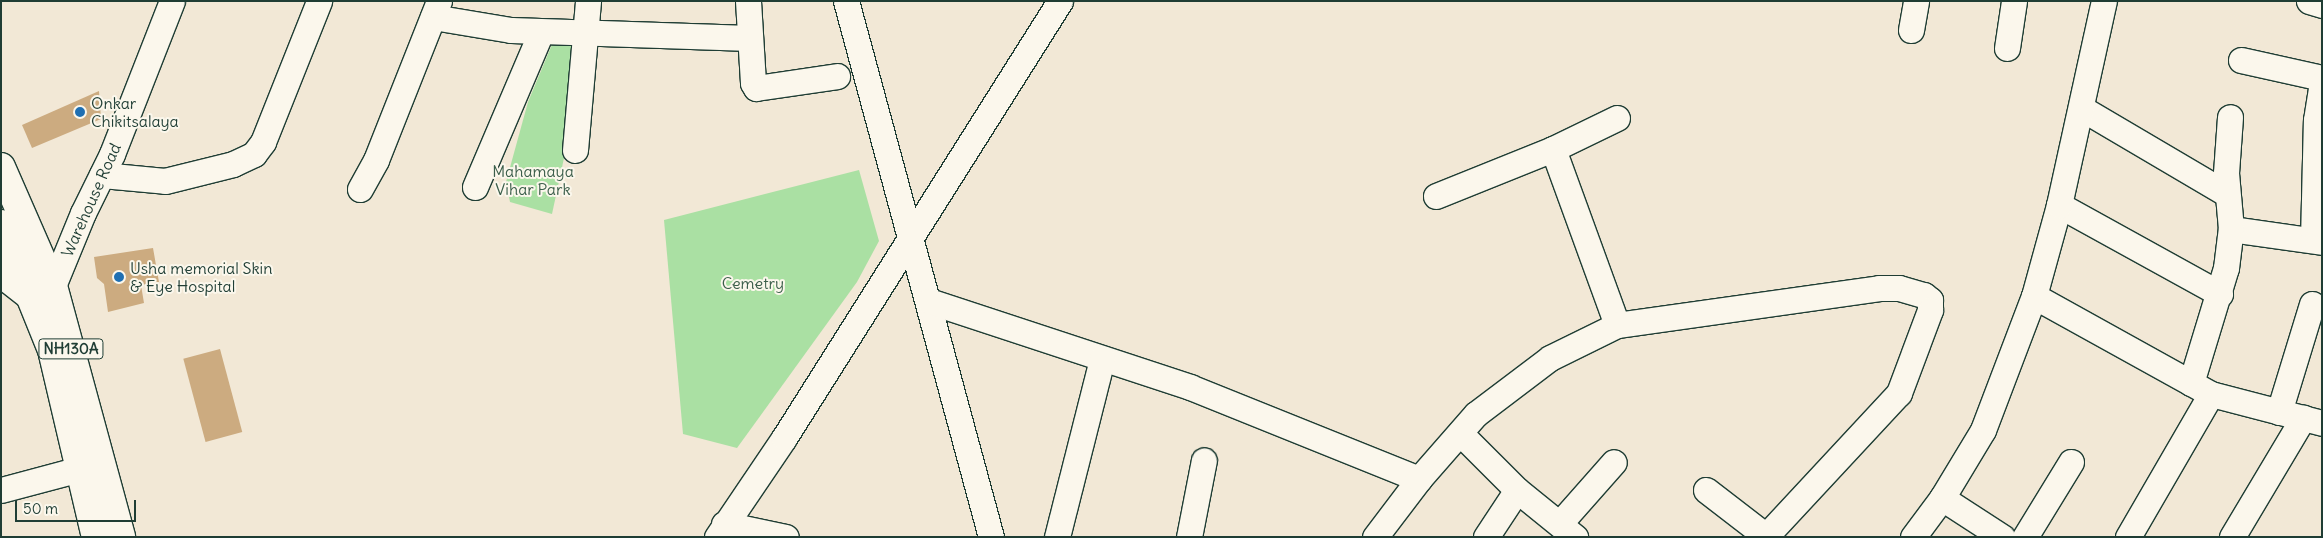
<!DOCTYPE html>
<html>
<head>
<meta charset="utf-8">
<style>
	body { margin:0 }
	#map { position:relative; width:2323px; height:538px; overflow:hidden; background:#f2e8d6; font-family:Delius,sans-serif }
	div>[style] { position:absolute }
	.green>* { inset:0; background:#aae0a3 }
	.building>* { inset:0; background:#ccab80; transform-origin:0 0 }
	.roads { filter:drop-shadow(1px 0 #1f3d34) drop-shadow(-1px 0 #1f3d34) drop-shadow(0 1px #1f3d34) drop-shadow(0 -1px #1f3d34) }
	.minor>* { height:25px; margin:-12.5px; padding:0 12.5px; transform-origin:12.5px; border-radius:12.5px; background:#fbf7ec }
	.highway>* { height:28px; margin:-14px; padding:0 14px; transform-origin:14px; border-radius:14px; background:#fbf7ec }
	.dots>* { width:14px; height:14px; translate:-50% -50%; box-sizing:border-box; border:2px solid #fbf7ec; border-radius:50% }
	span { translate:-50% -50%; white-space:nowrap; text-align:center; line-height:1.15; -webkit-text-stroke:4px #fbf7ec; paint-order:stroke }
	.shield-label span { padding:1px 4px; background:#fbf7ec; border:1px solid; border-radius:4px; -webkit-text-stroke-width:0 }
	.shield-label { font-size:15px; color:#1f3d34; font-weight:700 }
	.poi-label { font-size:16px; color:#1f3d34 }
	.left { translate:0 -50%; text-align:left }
	.park-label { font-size:16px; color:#3b5e4a }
	.street-label { font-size:16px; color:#1f3d34 }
	.frame { position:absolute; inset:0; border:2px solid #1f3d34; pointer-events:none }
	.scale { position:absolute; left:15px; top:500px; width:121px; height:22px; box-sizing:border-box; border:2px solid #1f3d34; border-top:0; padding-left:6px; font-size:15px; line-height:18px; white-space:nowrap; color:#1f3d34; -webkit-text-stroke:4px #fbf7ec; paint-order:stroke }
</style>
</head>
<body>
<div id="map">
	<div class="green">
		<div style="clip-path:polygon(553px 42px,574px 46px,564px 158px,552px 214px,510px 202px,506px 182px,528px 102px)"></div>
		<div style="clip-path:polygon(859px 170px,879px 241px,857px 282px,737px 448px,683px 434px,664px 220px)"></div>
	</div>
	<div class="building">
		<div style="clip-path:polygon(99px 91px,101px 119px,32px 148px,22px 125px)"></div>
		<div style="clip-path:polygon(153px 248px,159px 282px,141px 285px,144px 303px,108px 312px,104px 284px,97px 278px,94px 257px)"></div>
		<div style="left:220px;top:349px;width:86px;height:38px;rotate:75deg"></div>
	</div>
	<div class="roads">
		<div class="minor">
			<div style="left:748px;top:1px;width:82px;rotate:86.5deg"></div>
			<div style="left:753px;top:83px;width:6px;rotate:59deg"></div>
			<div style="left:756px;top:88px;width:82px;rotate:-8.4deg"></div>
			<div style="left:846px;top:1px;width:555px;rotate:74.86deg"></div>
			<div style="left:2309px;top:1px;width:14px;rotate:17deg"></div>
			<div style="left:433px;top:17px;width:79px;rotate:9.5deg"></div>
			<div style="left:511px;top:30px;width:239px;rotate:1.9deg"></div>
			<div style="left:1911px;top:30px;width:29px;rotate:-80deg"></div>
			<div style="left:2007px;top:48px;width:48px;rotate:-81.5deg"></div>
			<div style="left:2241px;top:60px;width:83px;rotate:12.5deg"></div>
			<div style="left:2081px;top:108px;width:169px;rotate:30.5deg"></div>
			<div style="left:1553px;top:149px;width:187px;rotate:70deg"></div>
			<div style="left:575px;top:150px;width:150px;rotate:-85deg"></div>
			<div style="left:102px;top:175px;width:63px;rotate:5.4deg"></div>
			<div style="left:165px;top:181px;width:70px;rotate:-14deg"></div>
			<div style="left:233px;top:164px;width:23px;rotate:-25deg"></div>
			<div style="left:254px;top:154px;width:15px;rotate:-53deg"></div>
			<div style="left:263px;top:142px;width:152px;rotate:-68.3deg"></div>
			<div style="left:475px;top:187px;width:168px;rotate:-66.9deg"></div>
			<div style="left:360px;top:189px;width:33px;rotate:-61deg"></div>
			<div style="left:376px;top:160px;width:171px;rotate:-68.4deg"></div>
			<div style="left:1436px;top:196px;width:126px;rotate:-21.9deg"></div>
			<div style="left:1553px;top:149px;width:71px;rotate:-25.8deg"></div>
			<div style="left:2059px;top:205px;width:184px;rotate:28.9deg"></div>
			<div style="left:2231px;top:229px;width:92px;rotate:8.1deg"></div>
			<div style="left:2313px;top:240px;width:120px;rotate:-88.6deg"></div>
			<div style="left:2316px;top:120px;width:37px;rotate:-81deg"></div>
			<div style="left:1px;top:275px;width:39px;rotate:38deg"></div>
			<div style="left:53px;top:286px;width:79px;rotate:-67.7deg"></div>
			<div style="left:83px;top:213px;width:66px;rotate:-63.8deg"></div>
			<div style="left:112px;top:154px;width:164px;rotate:-68.6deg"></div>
			<div style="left:2034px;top:296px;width:202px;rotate:29deg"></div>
			<div style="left:2211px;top:394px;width:115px;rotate:14.6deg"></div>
			<div style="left:929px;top:301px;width:275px;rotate:18.2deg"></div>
			<div style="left:1190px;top:387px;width:247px;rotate:21.9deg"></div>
			<div style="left:2191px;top:383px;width:120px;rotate:-73.1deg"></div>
			<div style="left:2226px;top:268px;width:39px;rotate:-83deg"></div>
			<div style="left:2231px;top:229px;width:56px;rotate:-95.1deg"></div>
			<div style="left:2226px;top:173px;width:56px;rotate:-85.9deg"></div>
			<div style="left:2279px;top:412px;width:113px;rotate:-73deg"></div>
			<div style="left:1460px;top:433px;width:81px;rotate:45deg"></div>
			<div style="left:1517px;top:490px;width:75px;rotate:39deg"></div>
			<div style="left:1px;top:490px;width:82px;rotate:-14.9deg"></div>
			<div style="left:1706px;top:490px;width:77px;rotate:37.6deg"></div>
			<div style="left:1942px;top:498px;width:72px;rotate:33deg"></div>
			<div style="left:1560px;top:523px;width:81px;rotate:-48.5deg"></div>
			<div style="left:724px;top:524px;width:63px;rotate:11.8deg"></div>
			<div style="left:717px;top:537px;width:120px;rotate:-55.9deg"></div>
			<div style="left:784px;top:438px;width:517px;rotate:-57.72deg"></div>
			<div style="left:1057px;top:537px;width:184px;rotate:-75.8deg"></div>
			<div style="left:1189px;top:537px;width:78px;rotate:-79deg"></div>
			<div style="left:1375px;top:537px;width:73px;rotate:-52.8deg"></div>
			<div style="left:1419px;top:479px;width:86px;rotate:-48.8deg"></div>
			<div style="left:1476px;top:414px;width:93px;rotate:-37.1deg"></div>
			<div style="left:1550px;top:358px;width:75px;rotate:-26.2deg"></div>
			<div style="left:1617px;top:325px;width:265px;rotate:-8deg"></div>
			<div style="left:1879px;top:288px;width:20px"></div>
			<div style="left:1899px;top:288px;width:26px;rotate:16deg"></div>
			<div style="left:1924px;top:295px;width:8px;rotate:40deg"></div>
			<div style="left:1930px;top:300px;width:10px;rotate:90deg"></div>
			<div style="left:1930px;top:310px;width:89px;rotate:110.5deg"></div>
			<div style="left:1899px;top:393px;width:195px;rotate:132.9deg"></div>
			<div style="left:1486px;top:537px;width:56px;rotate:-56.6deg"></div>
			<div style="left:1913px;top:537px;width:49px;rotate:-53.4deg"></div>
			<div style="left:1942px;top:498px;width:79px;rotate:-58.9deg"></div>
			<div style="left:1983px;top:430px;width:143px;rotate:-69.2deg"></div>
			<div style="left:2034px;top:296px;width:94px;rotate:-74.6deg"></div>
			<div style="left:2059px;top:205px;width:209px;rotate:-77.6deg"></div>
			<div style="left:2025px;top:537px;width:88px;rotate:-58.5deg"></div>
			<div style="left:2128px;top:537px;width:165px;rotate:-59.9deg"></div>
			<div style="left:2232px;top:537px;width:139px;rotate:-59.2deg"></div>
		</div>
		<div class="highway">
			<div style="left:1px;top:167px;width:130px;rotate:66.4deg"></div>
			<div style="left:53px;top:286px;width:260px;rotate:74.8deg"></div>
			<div style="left:1px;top:224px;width:136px;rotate:68deg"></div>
			<div style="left:52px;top:350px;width:192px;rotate:76.8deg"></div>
		</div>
	</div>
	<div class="dots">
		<div style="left:80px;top:112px;background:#1f6fb2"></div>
		<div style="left:119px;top:277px;background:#1f6fb2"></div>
	</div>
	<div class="shield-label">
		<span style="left:71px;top:349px">NH130A</span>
	</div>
	<div class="poi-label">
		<span class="left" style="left:91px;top:112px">Onkar<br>Chikitsalaya</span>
		<span class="left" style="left:130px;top:277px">Usha memorial Skin<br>&amp; Eye Hospital</span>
	</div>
	<div class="park-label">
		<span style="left:533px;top:180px">Mahamaya<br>Vihar Park</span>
		<span style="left:753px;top:283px">Cemetry</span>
	</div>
	<div class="street-label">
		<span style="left:91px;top:200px;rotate:-66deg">Warehouse Road</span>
	</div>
	<div class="frame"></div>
	<div class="scale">50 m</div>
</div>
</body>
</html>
